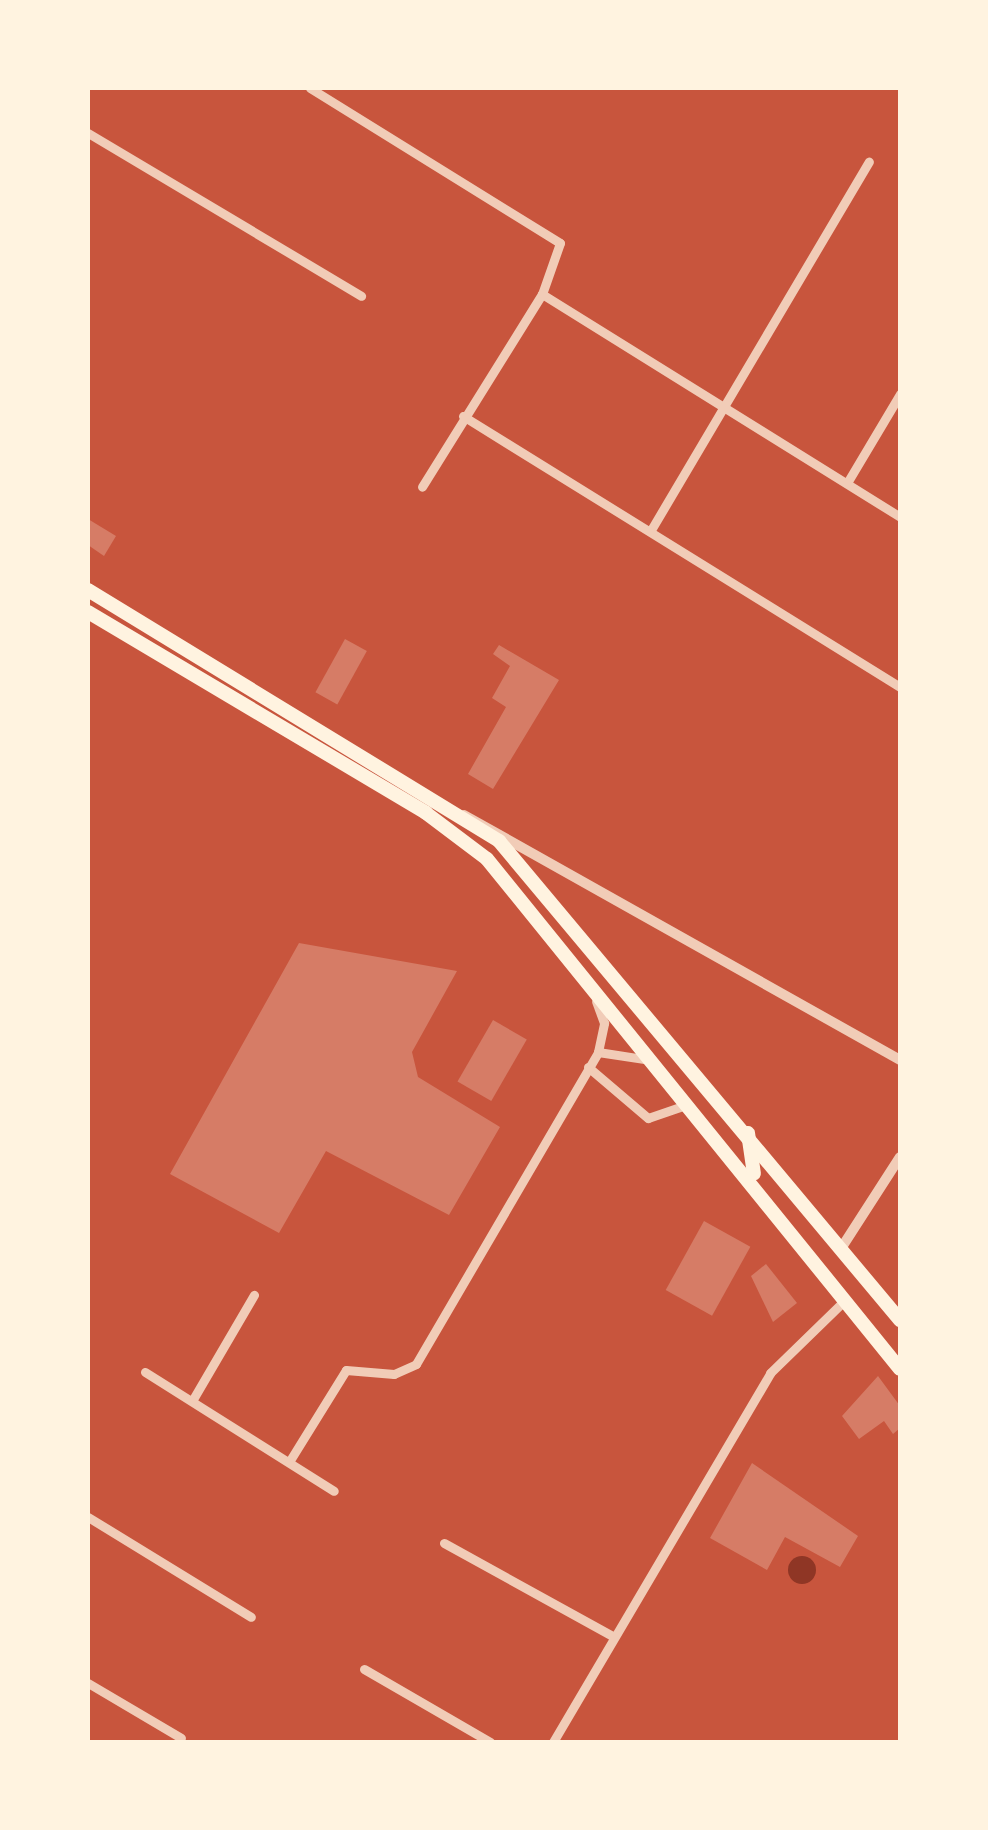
<!DOCTYPE html>
<html>
<head>
<meta charset="utf-8">
<style>
	body { margin:0 }
	#map { position:relative; width:988px; height:1830px; overflow:hidden; background:#c8553d; font-family:"Fira Sans",sans-serif }
	div>[style] { position:absolute }
	.water>* { inset:0; background:#8f3625 }
	.round { border-radius:50% }
	.building>* { inset:0; background:#d67c66; transform-origin:0 0 }
	.minor>* { height:9px; margin:-4.5px; padding:0 4.5px; transform-origin:4.5px; border-radius:4.5px; background:#f1ccb7 }
	.tertiary>* { height:10px; margin:-5px; padding:0 5px; transform-origin:5px; border-radius:5px; background:#f1ccb7 }
	.trunk>* { height:14px; margin:-7px; padding:0 7px; transform-origin:7px; border-radius:7px; background:#fff3e0 }
	span { translate:-50% -50%; white-space:nowrap; text-align:center; line-height:1.15; -webkit-text-stroke:9px #fff3e0; paint-order:stroke }
	.frame { position:absolute; inset:0; border:90px solid #fff3e0; pointer-events:none }
</style>
</head>
<body>
<div id="map">
	<div class="water">
		<div class="round" style="left:788px;top:1556px;width:28px;height:28px"></div>
	</div>
	<div class="building">
		<div style="clip-path:polygon(88px 519px,116px 536px,104px 556px,88px 545px)"></div>
		<div style="left:345px;top:639px;width:25px;height:61px;rotate:29deg"></div>
		<div style="clip-path:polygon(499px 645px,559px 680px,493px 789px,468px 774px,506px 707px,492px 698px,510px 666px,493px 654px)"></div>
		<div style="clip-path:polygon(299px 943px,457px 971px,412px 1052px,418px 1077px,500px 1127px,449px 1215px,326px 1151px,279px 1233px,170px 1174px)"></div>
		<div style="left:493px;top:1020px;width:39px;height:71px;rotate:30deg"></div>
		<div style="left:704px;top:1221px;width:53px;height:79px;rotate:29deg"></div>
		<div style="clip-path:polygon(766px 1264px,797px 1303px,773px 1322px,751px 1276px)"></div>
		<div style="clip-path:polygon(878px 1376px,900px 1406px,900px 1428px,893px 1434px,884px 1421px,859px 1439px,842px 1416px)"></div>
		<div style="clip-path:polygon(752px 1463px,858px 1536px,840px 1567px,785px 1537px,767px 1570px,710px 1538px)"></div>
	</div>
	<div class="minor">
		<div style="left:310px;top:88px;width:294px;rotate:31.8deg"></div>
		<div style="left:560px;top:243px;width:54px;rotate:109.4deg"></div>
		<div style="left:542px;top:294px;width:227px;rotate:121.9deg"></div>
		<div style="left:88px;top:133px;width:318px;rotate:30.8deg"></div>
		<div style="left:542px;top:294px;width:422px;rotate:31.9deg"></div>
		<div style="left:463px;top:416px;width:514px;rotate:31.8deg"></div>
		<div style="left:847px;top:483px;width:104px;rotate:-59.2deg"></div>
		<div style="left:651px;top:530px;width:428px;rotate:-59.4deg"></div>
		<div style="left:598px;top:1052px;width:47px;rotate:8.7deg"></div>
		<div style="left:588px;top:1067px;width:79px;rotate:40.4deg"></div>
		<div style="left:648px;top:1118px;width:40px;rotate:-18.9deg"></div>
		<div style="left:145px;top:1372px;width:223px;rotate:32.2deg"></div>
		<div style="left:192px;top:1401px;width:123px;rotate:-59.7deg"></div>
		<div style="left:289px;top:1462px;width:108px;rotate:-58.2deg"></div>
		<div style="left:346px;top:1370px;width:48px;rotate:4.8deg"></div>
		<div style="left:394px;top:1374px;width:24px;rotate:-24deg"></div>
		<div style="left:416px;top:1364px;width:361px;rotate:-59.7deg"></div>
		<div style="left:598px;top:1052px;width:30px;rotate:-78deg"></div>
		<div style="left:604px;top:1023px;width:23px;rotate:-110deg"></div>
		<div style="left:88px;top:1517px;width:191px;rotate:31.5deg"></div>
		<div style="left:444px;top:1543px;width:194px;rotate:28.9deg"></div>
		<div style="left:364px;top:1669px;width:146px;rotate:30.1deg"></div>
		<div style="left:88px;top:1683px;width:108px;rotate:30.6deg"></div>
		<div style="left:553px;top:1742px;width:428px;rotate:-59.5deg"></div>
		<div style="left:770px;top:1373px;width:105px;rotate:-44.2deg"></div>
	</div>
	<div class="tertiary">
		<div style="left:464px;top:815px;width:500px;rotate:29.33deg"></div>
		<div style="left:842px;top:1247px;width:107px;rotate:-57.2deg"></div>
	</div>
	<div class="trunk">
		<div style="left:88px;top:590px;width:482px;rotate:31.4deg"></div>
		<div style="left:499px;top:841px;width:625px;rotate:50.07deg"></div>
		<div style="left:88px;top:612px;width:393px;rotate:30.7deg"></div>
		<div style="left:426px;top:813px;width:76px;rotate:37deg"></div>
		<div style="left:487px;top:859px;width:656px;rotate:51deg"></div>
		<div style="left:748px;top:1133px;width:41px;rotate:81.7deg"></div>
	</div>
	<div class="frame"></div>
</div>
</body>
</html>
